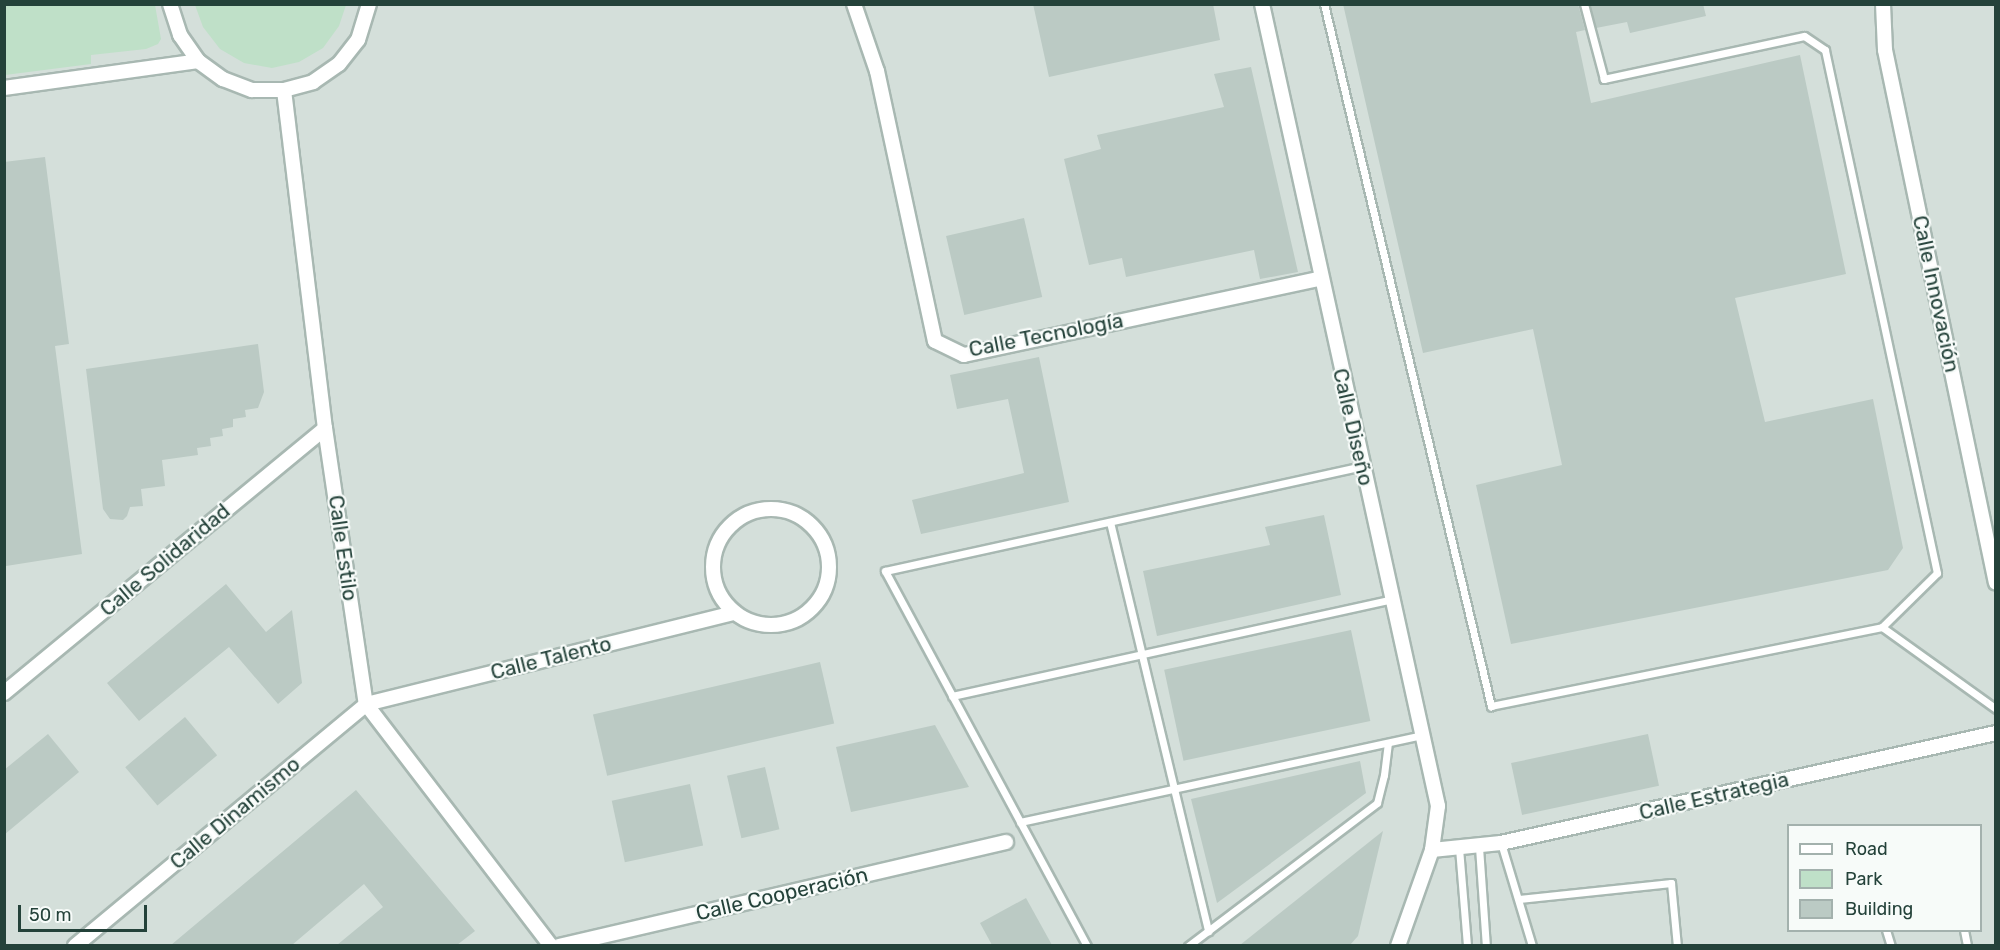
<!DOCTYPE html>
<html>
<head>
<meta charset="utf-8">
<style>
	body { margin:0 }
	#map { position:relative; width:2000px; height:950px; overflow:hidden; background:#e6efeb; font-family:Rubik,sans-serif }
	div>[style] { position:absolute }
	.built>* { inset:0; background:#d4dfda }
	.green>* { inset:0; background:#bfe0c8 }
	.building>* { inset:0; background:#bbcac4; transform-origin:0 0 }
	.roads { filter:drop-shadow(2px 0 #a8b8b2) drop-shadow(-2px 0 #a8b8b2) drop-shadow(0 2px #a8b8b2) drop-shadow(0 -2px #a8b8b2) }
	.service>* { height:7px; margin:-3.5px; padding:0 3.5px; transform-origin:3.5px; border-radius:3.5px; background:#fff }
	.minor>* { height:14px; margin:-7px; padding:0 7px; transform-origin:7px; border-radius:7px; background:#fff }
	.minor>.ring { margin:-7px; padding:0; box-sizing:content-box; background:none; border:14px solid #fff; border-radius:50% }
	span { translate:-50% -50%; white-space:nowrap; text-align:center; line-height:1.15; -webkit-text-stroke:4.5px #f7fbf9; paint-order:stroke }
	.street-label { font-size:21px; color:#24423a }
	.frame { position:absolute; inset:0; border:6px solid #24423a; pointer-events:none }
	.legend { position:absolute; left:1787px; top:824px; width:195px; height:108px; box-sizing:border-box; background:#f7fbf9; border:2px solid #a3b1ad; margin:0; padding:8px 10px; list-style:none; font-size:18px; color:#24423a }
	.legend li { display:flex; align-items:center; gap:12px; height:30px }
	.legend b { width:30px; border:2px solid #a3b1ad }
	.scale { position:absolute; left:18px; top:905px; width:129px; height:27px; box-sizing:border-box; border:3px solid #24423a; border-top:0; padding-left:8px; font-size:18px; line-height:21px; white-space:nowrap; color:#24423a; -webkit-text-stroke:4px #f7fbf9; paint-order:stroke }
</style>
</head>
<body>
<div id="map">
	<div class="built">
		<div style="clip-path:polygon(evenodd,5px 5px,1995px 5px,1995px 945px,5px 946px,5px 5px,1788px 826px,1980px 826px,1980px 930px,1788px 930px,1788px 826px)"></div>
	</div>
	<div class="green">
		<div style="clip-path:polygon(4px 5px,155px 5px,161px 39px,158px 44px,146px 49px,91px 55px,91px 64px,5px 75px)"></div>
		<div style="clip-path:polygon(195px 5px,195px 4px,346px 5px,339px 26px,323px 48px,299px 62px,272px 68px,244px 63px,220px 49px,203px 27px)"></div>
	</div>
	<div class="building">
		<div style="clip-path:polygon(1033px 4px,1213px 4px,1220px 40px,1049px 77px)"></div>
		<div style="clip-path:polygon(1343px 4px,1578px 4px,1585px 30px,1576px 32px,1591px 103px,1800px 55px,1846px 274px,1735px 298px,1765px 422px,1873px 399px,1903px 548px,1888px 570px,1511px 644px,1476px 485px,1562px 465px,1533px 329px,1423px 353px)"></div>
		<div style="clip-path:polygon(1590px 4px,1703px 4px,1706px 16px,1630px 33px,1627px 22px,1596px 28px)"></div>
		<div style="clip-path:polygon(1251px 67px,1298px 272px,1260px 279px,1254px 250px,1126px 277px,1122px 258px,1089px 265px,1064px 159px,1101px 149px,1097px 135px,1224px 107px,1214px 74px)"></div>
		<div style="clip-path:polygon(45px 157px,69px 344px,55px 346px,82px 554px,6px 566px,4px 162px)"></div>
		<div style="left:1024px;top:218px;width:81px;height:80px;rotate:77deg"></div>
		<div style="clip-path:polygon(258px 344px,264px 392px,258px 408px,245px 410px,246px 417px,233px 419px,233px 427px,222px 429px,223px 436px,210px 438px,211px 446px,197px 448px,198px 455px,162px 460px,165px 486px,141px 489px,143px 506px,130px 507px,127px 516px,123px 520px,110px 519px,103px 509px,86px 369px)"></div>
		<div style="clip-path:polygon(1039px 357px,1069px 502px,921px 534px,912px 500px,1024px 473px,1008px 399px,957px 409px,950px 375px)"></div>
		<div style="clip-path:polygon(1324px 515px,1341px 595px,1157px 636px,1143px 571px,1270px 545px,1265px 527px)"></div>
		<div style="clip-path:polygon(226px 584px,266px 632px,292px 610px,302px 683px,278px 704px,229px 647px,139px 721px,107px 683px)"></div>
		<div style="left:1351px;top:630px;width:93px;height:191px;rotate:78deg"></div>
		<div style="left:820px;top:662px;width:63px;height:233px;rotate:77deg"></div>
		<div style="left:185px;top:717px;width:50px;height:78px;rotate:50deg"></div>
		<div style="clip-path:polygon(935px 725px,969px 787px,851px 812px,836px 747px)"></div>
		<div style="clip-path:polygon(48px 734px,79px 772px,4px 835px,4px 770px)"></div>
		<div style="left:1648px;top:734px;width:53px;height:140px;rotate:78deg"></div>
		<div style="clip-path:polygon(1360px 761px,1366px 793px,1217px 903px,1191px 799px)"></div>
		<div style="left:765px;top:767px;width:64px;height:39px;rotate:77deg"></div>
		<div style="left:690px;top:784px;width:63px;height:80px;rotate:78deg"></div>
		<div style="clip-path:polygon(356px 790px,475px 931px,457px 945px,337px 945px,383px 907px,364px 884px,292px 945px,171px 945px)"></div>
		<div style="clip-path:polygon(1383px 831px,1358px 936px,1350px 945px,1240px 945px)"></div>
		<div style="clip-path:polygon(1026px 898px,1052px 945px,992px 945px,980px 923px)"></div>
	</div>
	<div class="roads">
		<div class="service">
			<div style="left:1324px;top:4px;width:722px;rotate:76.62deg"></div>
			<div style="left:1491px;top:706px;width:399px;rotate:-11.4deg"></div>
			<div style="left:1882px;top:627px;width:77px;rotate:-44.5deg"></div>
			<div style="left:1937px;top:573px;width:535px;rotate:-102.09deg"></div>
			<div style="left:1825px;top:50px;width:25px;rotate:-146deg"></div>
			<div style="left:1804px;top:36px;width:205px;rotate:167.9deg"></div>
			<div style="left:1604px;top:79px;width:78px;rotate:-104.9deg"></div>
			<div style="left:1110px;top:522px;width:421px;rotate:76.5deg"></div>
			<div style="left:1882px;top:627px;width:140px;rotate:35.7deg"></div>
			<div style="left:952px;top:696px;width:451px;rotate:-12.4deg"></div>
			<div style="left:1020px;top:822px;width:410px;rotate:-12.2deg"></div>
			<div style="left:1501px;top:843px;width:108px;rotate:73.2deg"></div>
			<div style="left:1479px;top:847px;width:99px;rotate:86deg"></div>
			<div style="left:1459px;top:848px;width:98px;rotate:85.3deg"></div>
			<div style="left:1519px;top:899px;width:153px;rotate:-6deg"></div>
			<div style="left:1671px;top:883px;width:63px;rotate:84.6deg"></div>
			<div style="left:1886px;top:930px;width:17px;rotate:73deg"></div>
			<div style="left:1964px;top:930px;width:16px;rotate:79deg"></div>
			<div style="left:1087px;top:946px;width:426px;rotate:-118.3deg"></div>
			<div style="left:885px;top:571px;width:488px;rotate:-12.4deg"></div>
			<div style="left:1188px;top:946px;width:237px;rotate:-37.1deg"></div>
			<div style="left:1377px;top:803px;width:29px;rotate:-76deg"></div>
			<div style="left:1384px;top:775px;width:32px;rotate:-83deg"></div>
		</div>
		<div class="minor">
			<div style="left:170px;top:4px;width:33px;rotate:72deg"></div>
			<div style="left:180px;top:35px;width:32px;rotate:55deg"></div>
			<div style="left:198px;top:61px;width:31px;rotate:36deg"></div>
			<div style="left:223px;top:79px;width:31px;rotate:21deg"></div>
			<div style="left:252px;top:90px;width:32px"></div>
			<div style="left:284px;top:90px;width:30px;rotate:-15deg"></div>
			<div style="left:313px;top:82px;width:32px;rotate:-35deg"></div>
			<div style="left:339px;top:64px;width:31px;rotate:-52deg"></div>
			<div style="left:358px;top:40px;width:38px;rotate:-73deg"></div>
			<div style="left:854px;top:4px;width:71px;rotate:71.1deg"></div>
			<div style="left:877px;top:71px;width:276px;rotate:77.9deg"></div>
			<div style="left:935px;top:341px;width:32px;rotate:26deg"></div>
			<div style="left:964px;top:355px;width:364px;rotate:-12.1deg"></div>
			<div style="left:1262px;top:4px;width:821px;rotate:77.62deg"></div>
			<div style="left:1438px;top:806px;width:44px;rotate:97.8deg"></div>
			<div style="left:1432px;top:850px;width:102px;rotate:109.5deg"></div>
			<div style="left:1883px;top:4px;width:46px;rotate:87.5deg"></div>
			<div style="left:1885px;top:50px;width:544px;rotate:78.24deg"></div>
			<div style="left:4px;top:88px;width:196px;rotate:-7.9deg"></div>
			<div style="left:284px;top:90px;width:340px;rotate:83.1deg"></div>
			<div style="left:325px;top:428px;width:279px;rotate:81.6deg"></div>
			<div style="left:366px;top:704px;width:305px;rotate:52.6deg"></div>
			<div class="ring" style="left:713px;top:509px;width:102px;height:102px"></div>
			<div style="left:4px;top:693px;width:416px;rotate:-39.5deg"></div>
			<div style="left:1432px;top:850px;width:69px;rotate:-5.8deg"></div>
			<div style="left:1501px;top:843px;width:507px;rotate:-12.53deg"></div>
			<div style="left:75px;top:946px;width:378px;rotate:-39.7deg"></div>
			<div style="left:366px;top:704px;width:380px;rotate:-13.9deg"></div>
			<div style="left:559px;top:946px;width:459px;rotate:-13.1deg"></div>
		</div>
	</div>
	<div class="street-label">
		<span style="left:1936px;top:294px;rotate:78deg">Calle Innovación</span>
		<span style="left:1046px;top:335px;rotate:-11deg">Calle Tecnología</span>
		<span style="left:1353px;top:427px;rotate:77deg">Calle Diseño</span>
		<span style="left:343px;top:548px;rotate:82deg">Calle Estilo</span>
		<span style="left:165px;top:560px;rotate:-40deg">Calle Solidaridad</span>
		<span style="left:551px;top:658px;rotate:-14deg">Calle Talento</span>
		<span style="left:1714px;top:796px;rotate:-13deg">Calle Estrategia</span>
		<span style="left:235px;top:813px;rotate:-40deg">Calle Dinamismo</span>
		<span style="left:782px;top:894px;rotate:-13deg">Calle Cooperación</span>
	</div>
	<div class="frame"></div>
	<ul class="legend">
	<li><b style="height:8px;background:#fff"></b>Road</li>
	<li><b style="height:16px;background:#bfe0c8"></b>Park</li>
	<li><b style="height:16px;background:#bbcac4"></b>Building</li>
	</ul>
	<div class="scale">50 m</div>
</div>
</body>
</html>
